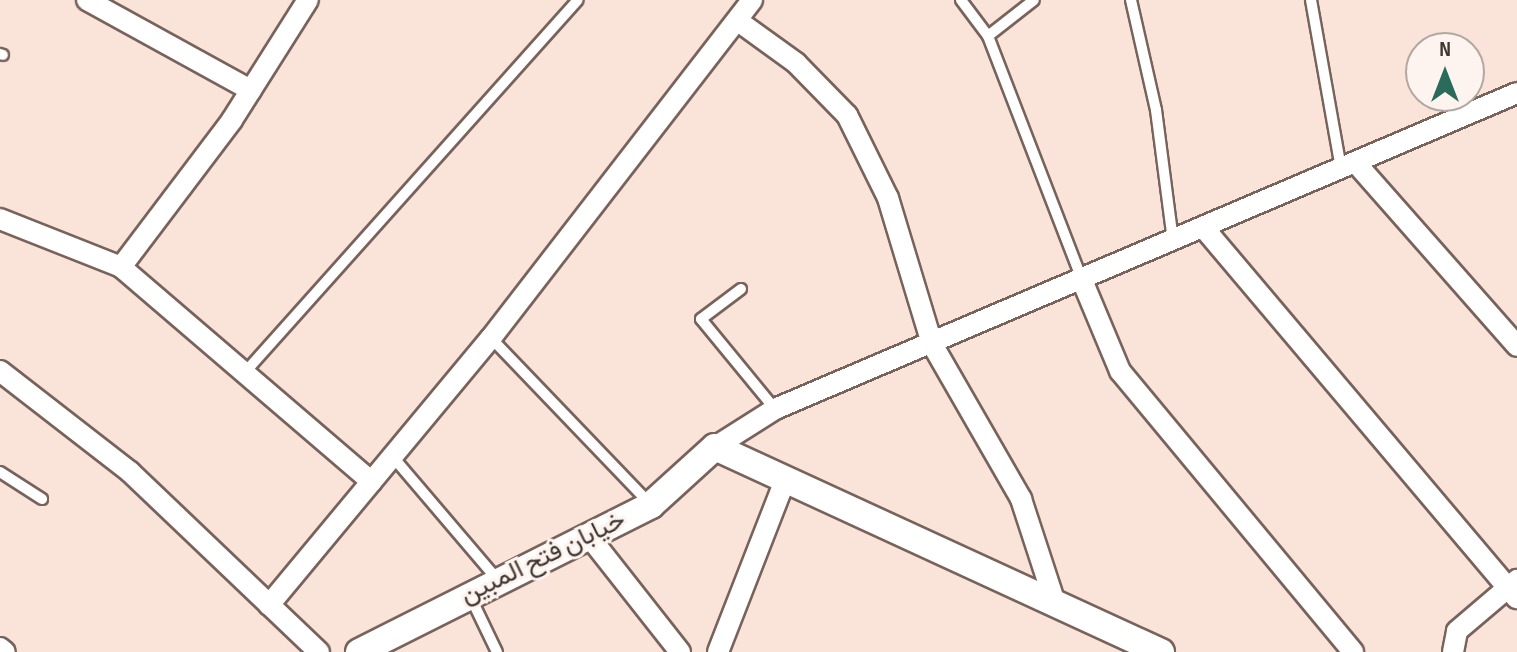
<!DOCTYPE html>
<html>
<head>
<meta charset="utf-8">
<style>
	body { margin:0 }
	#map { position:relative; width:1517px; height:652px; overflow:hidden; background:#fae3d9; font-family:"Sofia Sans Condensed",Vazirmatn,sans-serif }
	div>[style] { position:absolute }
	.roads { filter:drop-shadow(2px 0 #78635b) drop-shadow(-2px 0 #78635b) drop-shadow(0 2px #78635b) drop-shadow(0 -2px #78635b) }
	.service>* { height:10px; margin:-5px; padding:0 5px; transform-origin:5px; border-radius:5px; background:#fff }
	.minor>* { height:20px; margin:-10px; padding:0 10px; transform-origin:10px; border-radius:10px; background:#fff }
	.tertiary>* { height:26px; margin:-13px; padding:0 13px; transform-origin:13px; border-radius:13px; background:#fff }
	span { translate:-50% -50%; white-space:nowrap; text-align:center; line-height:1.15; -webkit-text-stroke:6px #fdf3ef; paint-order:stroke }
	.street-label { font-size:26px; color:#3f3632 }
	.north { position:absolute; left:1405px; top:32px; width:80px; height:80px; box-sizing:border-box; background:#fdf3ef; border:2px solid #b1a7a3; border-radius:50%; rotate:0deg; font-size:22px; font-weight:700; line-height:32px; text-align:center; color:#3f3632 }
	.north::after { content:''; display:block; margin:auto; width:28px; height:36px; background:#2a6c5c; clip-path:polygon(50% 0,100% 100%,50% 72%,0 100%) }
</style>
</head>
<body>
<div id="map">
	<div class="roads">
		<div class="service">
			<div style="left:961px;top:0;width:45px;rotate:53.1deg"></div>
			<div style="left:988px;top:36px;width:261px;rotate:68.9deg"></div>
			<div style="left:1131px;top:0;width:113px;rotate:77.2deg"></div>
			<div style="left:1156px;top:110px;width:132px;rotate:82.6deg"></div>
			<div style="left:1311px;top:0;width:171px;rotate:79.9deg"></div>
			<div style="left:988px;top:36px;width:58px;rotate:-38deg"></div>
			<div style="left:0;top:54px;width:3px;rotate:18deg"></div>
			<div style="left:741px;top:289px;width:50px;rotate:143.1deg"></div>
			<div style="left:701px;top:319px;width:117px;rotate:50.6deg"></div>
			<div style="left:491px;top:338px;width:230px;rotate:46.2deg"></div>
			<div style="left:247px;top:370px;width:496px;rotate:-48.2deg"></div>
			<div style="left:393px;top:457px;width:160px;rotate:49.6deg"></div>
			<div style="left:0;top:472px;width:50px;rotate:32.7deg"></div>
			<div style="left:470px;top:596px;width:62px;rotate:64.3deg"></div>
		</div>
		<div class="minor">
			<div style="left:87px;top:0;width:187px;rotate:28.8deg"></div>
			<div style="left:738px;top:21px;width:72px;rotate:35.9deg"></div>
			<div style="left:796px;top:63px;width:73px;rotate:45.6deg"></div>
			<div style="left:847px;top:115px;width:93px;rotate:63.7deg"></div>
			<div style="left:888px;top:198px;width:152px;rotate:73.2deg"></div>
			<div style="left:932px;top:344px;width:179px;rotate:60.1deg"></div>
			<div style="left:1021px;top:499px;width:113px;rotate:71.9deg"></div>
			<div style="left:1355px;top:162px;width:245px;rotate:48.6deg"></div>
			<div style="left:0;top:219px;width:130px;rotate:21.6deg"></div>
			<div style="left:121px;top:267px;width:330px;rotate:40.6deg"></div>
			<div style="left:1203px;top:227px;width:486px;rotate:49.8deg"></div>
			<div style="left:121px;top:267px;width:184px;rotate:-52.9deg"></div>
			<div style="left:232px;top:120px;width:142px;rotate:-57.7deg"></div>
			<div style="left:1082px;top:280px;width:99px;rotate:67.3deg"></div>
			<div style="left:1120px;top:371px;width:365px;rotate:50.3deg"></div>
			<div style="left:0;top:371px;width:165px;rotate:37.8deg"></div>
			<div style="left:130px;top:472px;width:261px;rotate:43.6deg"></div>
			<div style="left:715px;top:447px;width:71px;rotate:-32.3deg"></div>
			<div style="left:775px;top:409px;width:806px;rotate:-23.07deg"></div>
			<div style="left:588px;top:535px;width:149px;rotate:51.8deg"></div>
			<div style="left:269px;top:605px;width:347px;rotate:-50.3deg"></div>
			<div style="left:491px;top:338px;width:427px;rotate:-52.3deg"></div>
			<div style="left:0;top:648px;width:6px;rotate:39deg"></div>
			<div style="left:718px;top:652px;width:187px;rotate:-68.7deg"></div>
			<div style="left:1453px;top:652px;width:21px;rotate:-79deg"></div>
			<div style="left:1457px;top:631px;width:79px;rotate:-40.4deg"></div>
		</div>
		<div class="tertiary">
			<div style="left:359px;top:652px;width:327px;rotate:-26.7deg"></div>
			<div style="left:651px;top:505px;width:86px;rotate:-42.2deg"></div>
			<div style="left:715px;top:447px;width:491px;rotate:24.7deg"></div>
		</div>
	</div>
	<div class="street-label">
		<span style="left:543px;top:558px;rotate:-26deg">خیابان فتح المبین</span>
	</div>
	<div class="north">N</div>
</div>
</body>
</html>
